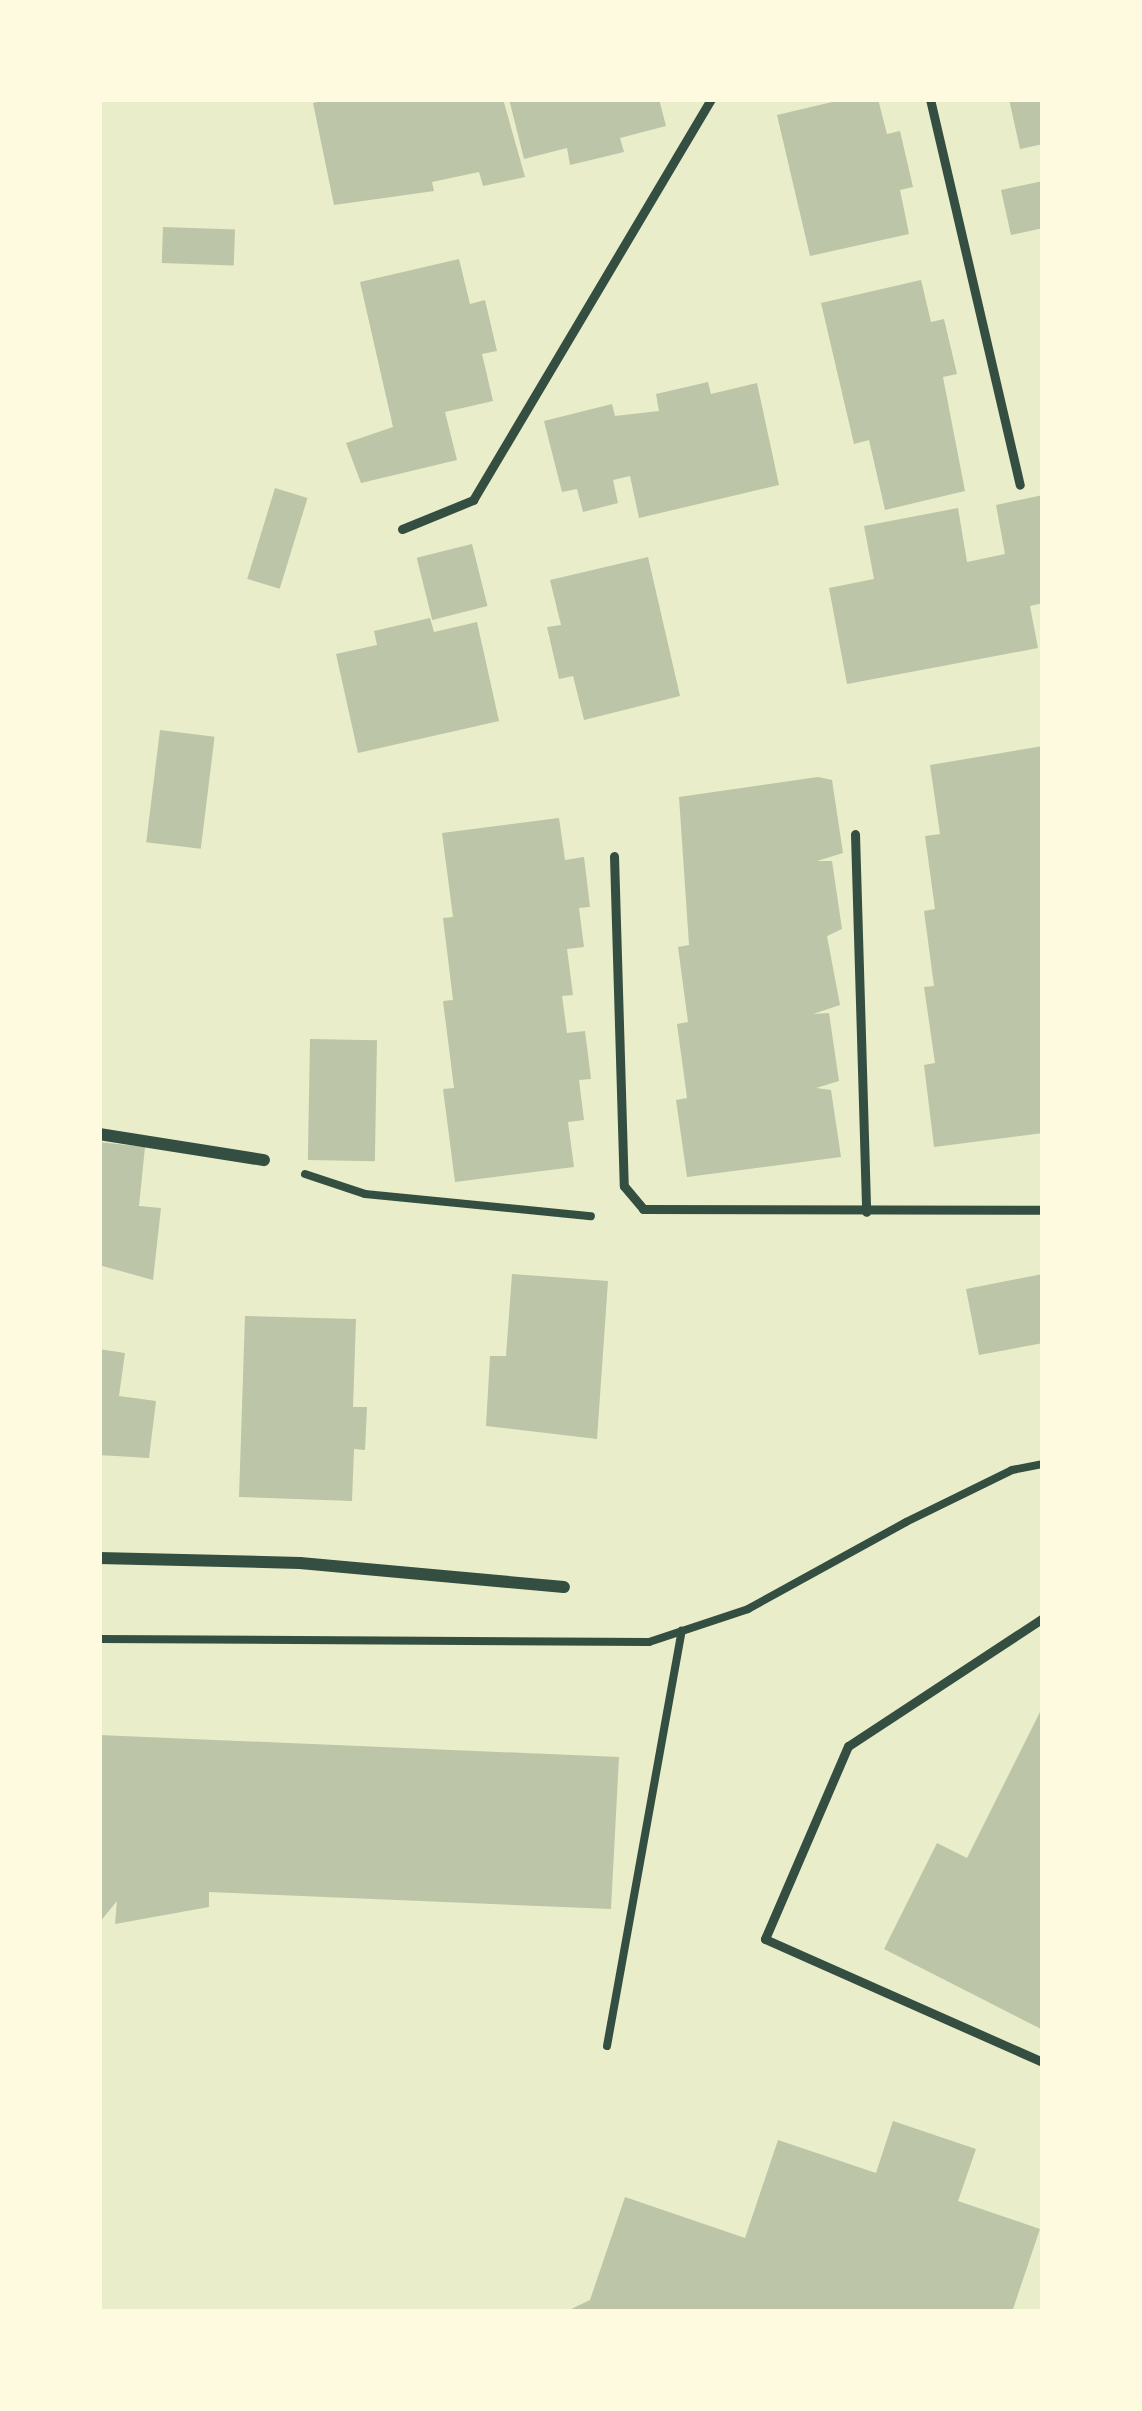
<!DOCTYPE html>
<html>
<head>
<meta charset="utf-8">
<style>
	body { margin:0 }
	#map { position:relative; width:1142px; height:2411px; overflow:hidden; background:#e9edc9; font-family:Karla,sans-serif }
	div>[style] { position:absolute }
	.building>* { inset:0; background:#bcc5a7; transform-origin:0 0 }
	.path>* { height:8px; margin:-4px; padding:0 4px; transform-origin:4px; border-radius:4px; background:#344e41 }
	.service>* { height:9px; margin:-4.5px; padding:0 4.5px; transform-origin:4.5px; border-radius:4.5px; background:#344e41 }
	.minor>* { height:12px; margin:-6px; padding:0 6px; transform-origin:6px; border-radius:6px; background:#344e41 }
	span { translate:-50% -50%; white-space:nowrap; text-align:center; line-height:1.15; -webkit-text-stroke:9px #fefae0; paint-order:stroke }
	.frame { position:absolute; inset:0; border:102px solid #fefae0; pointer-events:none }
</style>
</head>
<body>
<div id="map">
	<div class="building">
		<div style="clip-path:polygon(331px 99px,503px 99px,525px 177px,483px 186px,479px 172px,432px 182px,434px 191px,334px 205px,313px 103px)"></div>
		<div style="clip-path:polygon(509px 99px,659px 99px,666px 126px,620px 138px,624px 152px,570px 165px,567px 148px,524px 159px)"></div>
		<div style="clip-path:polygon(845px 99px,878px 99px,887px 134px,900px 131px,913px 187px,900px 190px,909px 234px,810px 256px,777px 115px)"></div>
		<div style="clip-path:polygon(1009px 99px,1043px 99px,1043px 144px,1020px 149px)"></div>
		<div style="clip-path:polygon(1043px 181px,1043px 228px,1011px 235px,1001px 190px)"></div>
		<div style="left:163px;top:227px;width:72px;height:36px;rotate:2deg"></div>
		<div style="clip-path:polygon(459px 259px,470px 304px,485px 300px,497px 351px,482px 354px,493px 401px,445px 412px,457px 460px,361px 483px,346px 443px,393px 427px,360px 282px)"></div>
		<div style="clip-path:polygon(921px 280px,931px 322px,944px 319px,957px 374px,943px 377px,965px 491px,885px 510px,869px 440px,854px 444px,821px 303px)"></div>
		<div style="clip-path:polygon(708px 382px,711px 394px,757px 383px,779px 485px,639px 518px,630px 476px,613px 480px,618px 503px,583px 512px,577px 489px,562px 492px,544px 421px,612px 404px,615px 416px,659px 411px,656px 394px)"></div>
		<div style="left:275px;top:488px;width:34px;height:95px;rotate:17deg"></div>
		<div style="clip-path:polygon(1043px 495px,1043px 603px,1030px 606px,1038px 648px,847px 684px,829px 588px,874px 579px,864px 526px,958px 508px,967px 562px,1005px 554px,996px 505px)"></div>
		<div style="left:472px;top:544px;width:64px;height:57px;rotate:76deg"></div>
		<div style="clip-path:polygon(648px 557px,680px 696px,584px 720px,573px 676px,559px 679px,547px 627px,561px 625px,550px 580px)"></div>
		<div style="clip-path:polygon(430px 618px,434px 632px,477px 622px,499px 721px,358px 753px,336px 654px,377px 645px,374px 631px)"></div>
		<div style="left:160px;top:730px;width:55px;height:113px;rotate:7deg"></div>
		<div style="clip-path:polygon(1043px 746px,1043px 1133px,934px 1147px,924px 1065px,935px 1063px,924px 987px,934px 986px,924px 911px,935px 909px,925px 836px,940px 834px,930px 765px)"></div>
		<div style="clip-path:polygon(818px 777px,832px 780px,843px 853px,817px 861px,832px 861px,842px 929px,827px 936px,840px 1005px,813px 1014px,829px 1013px,839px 1081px,816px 1088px,831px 1090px,841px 1157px,687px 1177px,676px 1100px,687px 1098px,677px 1024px,688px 1022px,678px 947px,689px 945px,679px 797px)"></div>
		<div style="clip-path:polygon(559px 818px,565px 860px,584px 857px,590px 907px,579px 908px,584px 947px,567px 949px,573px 995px,562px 996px,567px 1033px,585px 1031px,591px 1079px,579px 1080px,584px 1120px,568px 1122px,574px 1167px,455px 1182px,443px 1089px,454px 1088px,443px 1001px,453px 1000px,443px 918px,453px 917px,442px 833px)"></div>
		<div style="left:310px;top:1039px;width:67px;height:121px;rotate:1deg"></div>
		<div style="clip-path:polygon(99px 1142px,145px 1147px,139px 1206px,161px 1208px,153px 1280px,99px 1265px)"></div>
		<div style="clip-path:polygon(512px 1274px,608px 1281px,597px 1439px,486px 1426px,490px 1356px,506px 1356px)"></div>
		<div style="clip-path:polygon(1043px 1274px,1043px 1343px,979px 1355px,966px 1289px)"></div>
		<div style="clip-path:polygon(245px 1316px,356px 1319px,353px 1407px,367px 1407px,365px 1450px,354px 1449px,352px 1501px,239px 1497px)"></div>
		<div style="clip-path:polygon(99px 1349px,125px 1353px,119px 1396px,156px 1401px,149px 1458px,99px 1455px)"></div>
		<div style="clip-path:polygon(1043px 1706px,1043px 2030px,884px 1949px,937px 1843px,967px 1858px)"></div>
		<div style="clip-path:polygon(99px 1735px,619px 1757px,611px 1909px,209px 1892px,209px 1907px,115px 1924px,117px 1901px,99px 1923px)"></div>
		<div style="clip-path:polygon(893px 2121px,976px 2149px,958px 2201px,1040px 2229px,1012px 2312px,565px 2312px,590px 2300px,625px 2197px,745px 2238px,778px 2140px,876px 2173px)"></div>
	</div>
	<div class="path">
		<div style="left:305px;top:1174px;width:63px;rotate:18.4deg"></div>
		<div style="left:365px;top:1194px;width:227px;rotate:5.6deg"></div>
		<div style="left:99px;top:1639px;width:550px;rotate:0.31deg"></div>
		<div style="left:649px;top:1642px;width:104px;rotate:-18.4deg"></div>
		<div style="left:748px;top:1609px;width:180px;rotate:-28.8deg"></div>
		<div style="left:906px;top:1522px;width:118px;rotate:-26.1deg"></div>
		<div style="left:1012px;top:1470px;width:32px;rotate:-11deg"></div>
		<div style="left:607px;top:2046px;width:422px;rotate:-79.8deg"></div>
	</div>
	<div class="service">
		<div style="left:930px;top:99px;width:396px;rotate:76.9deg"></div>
		<div style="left:402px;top:529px;width:77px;rotate:-22.2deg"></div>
		<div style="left:473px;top:500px;width:466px;rotate:-59.3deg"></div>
		<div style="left:855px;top:834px;width:378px;rotate:88.3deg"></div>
		<div style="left:614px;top:856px;width:330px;rotate:88.3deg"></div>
		<div style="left:624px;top:1186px;width:30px;rotate:50deg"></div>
		<div style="left:643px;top:1209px;width:400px;rotate:0.1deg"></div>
		<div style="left:1043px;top:1618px;width:233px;rotate:146.7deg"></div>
		<div style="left:848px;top:1746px;width:210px;rotate:113.3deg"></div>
		<div style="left:765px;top:1939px;width:304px;rotate:23.9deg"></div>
	</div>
	<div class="minor">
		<div style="left:99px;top:1134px;width:167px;rotate:9deg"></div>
		<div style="left:99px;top:1558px;width:201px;rotate:1.4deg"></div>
		<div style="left:300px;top:1563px;width:265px;rotate:5.2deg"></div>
	</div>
	<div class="frame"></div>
</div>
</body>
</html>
